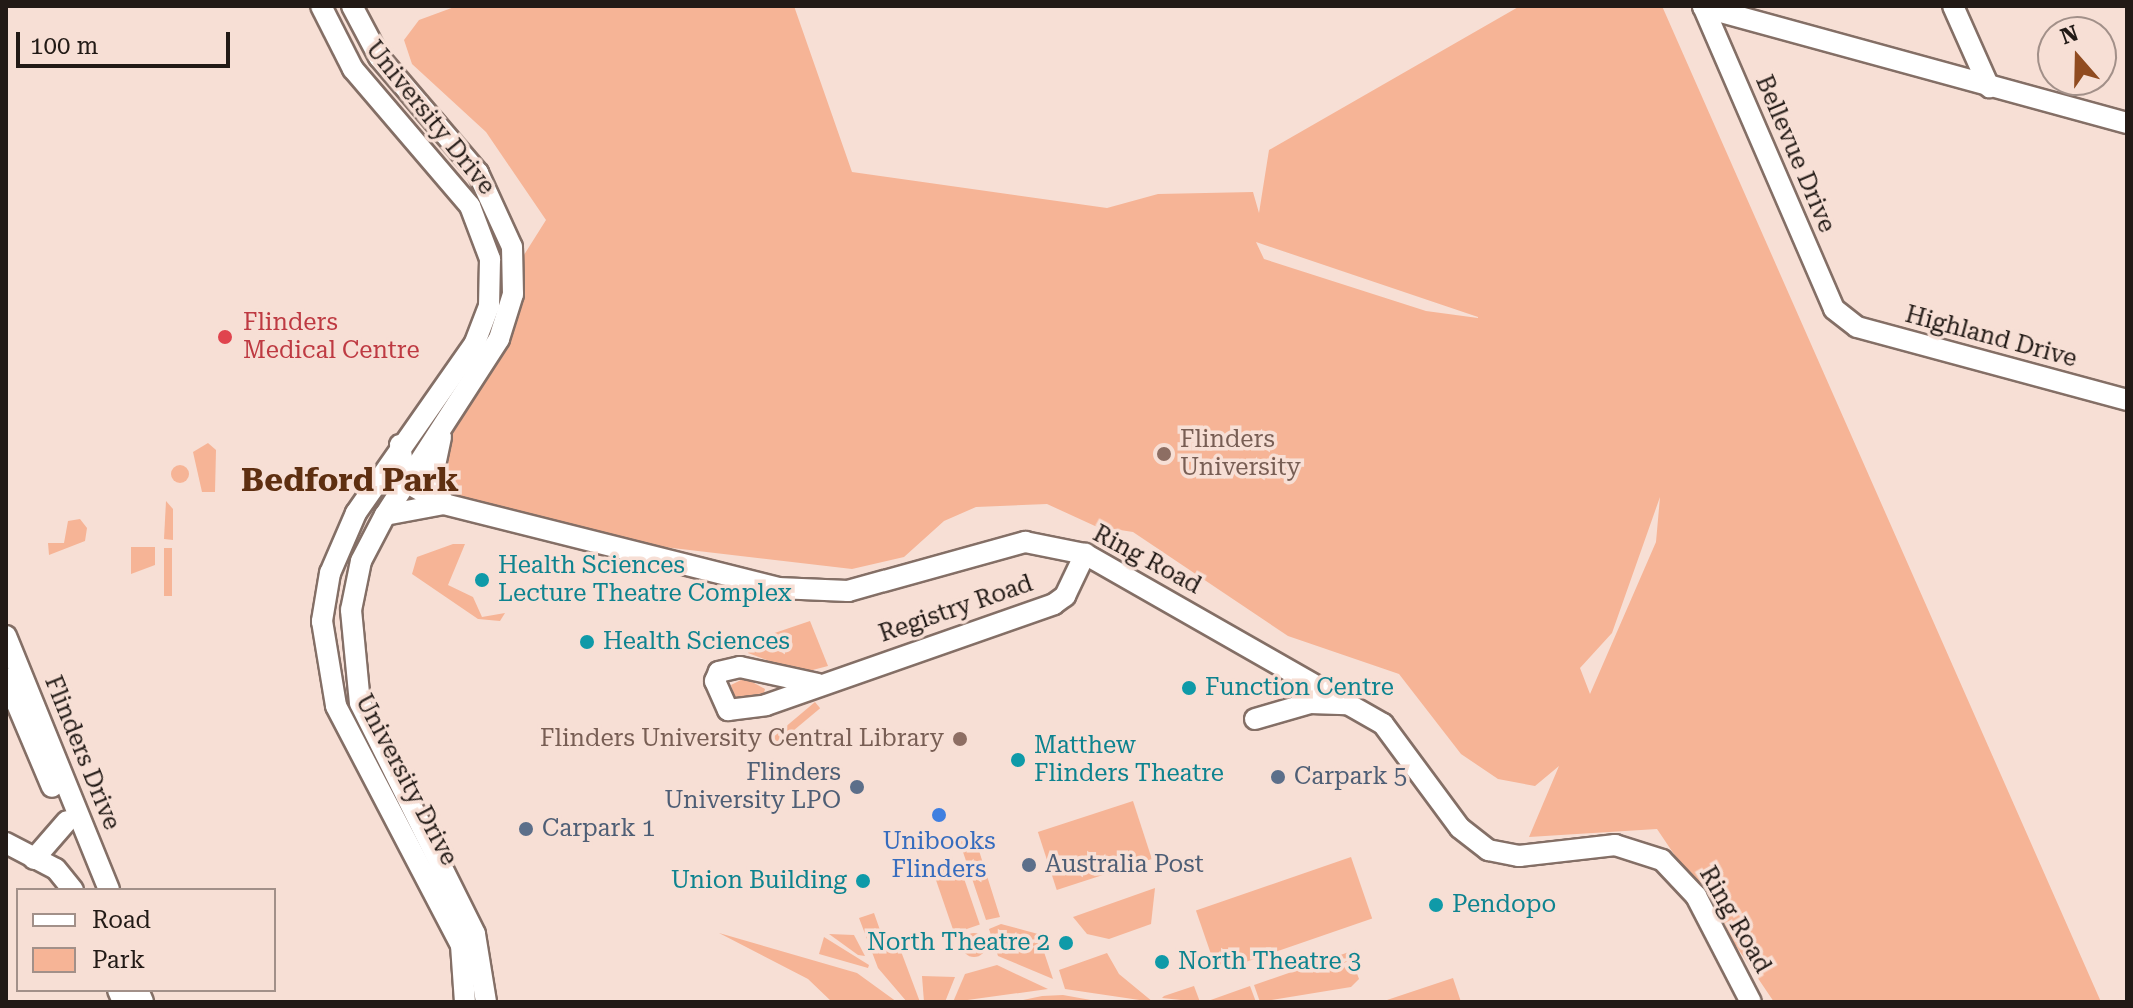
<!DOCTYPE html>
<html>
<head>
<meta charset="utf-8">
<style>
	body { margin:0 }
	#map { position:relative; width:2133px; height:1008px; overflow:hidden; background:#f7dfd5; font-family:"Roboto Serif",serif }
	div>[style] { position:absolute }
	.green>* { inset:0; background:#f6b496; transform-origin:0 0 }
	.round { border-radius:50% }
	.roads { filter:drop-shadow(2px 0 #846f66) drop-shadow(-2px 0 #846f66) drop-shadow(0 2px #846f66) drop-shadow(0 -2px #846f66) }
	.minor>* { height:20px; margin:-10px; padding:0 10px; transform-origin:10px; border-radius:10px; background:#fff }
	.dots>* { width:22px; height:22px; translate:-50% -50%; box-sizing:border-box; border:4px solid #f7dfd5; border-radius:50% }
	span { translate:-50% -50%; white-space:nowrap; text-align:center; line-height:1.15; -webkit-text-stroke:7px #f7dfd5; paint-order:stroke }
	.street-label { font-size:24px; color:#221a16 }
	.health-label { font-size:24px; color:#be3a42 }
	.left { translate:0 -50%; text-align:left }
	.education-label { font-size:24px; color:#785e54 }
	.right { translate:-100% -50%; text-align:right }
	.culture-label { font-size:24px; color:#0d838f }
	.service-label { font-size:24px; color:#4e5e75 }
	.shop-label { font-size:24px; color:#366cbe }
	.district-label { font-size:32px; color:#5e2f11; font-weight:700 }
	.frame { position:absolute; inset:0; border:8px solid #221a16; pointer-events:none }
	.legend { position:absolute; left:16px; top:888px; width:260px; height:104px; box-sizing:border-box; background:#f7dfd5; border:2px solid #a29089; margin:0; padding:10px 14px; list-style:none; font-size:24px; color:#221a16 }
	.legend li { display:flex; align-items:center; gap:16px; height:40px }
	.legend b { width:40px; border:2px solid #a29089 }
	.north { position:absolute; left:2037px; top:16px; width:80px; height:80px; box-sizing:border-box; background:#f7dfd5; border:2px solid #a29089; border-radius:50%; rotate:340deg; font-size:22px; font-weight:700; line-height:32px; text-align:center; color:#221a16 }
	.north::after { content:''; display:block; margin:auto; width:28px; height:36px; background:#904b20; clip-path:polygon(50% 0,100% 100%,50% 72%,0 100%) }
	.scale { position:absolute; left:16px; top:32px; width:214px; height:36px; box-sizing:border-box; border:4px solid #221a16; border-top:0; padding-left:10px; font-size:24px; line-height:28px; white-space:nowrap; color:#221a16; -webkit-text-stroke:6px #f7dfd5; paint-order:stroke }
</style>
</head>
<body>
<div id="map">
	<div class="green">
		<div style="clip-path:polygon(evenodd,457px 6px,794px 6px,852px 172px,1107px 208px,1158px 194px,1253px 192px,1259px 213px,1269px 150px,1520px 6px,1662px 6px,2101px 1002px,1774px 1002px,1657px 829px,1529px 837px,1559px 766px,1535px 786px,1498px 779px,1461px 754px,1399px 674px,1288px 636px,1133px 532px,1095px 526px,1047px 504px,976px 507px,944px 521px,904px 557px,852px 569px,553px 534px,450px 493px,441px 479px,444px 428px,492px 354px,512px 274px,546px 220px,486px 132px,412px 64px,404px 40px,419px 20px,457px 6px,1256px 242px,1478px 317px,1478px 318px,1426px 311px,1264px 259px,1256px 242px,457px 6px,1660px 497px,1656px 542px,1590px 694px,1580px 668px,1612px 633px,1660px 497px)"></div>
		<div style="clip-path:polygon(208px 443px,216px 450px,215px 492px,202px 492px,193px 452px)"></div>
		<div class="round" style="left:171px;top:465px;width:18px;height:18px"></div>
		<div style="clip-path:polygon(166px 501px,173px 509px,173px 540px,164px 539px)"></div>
		<div style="clip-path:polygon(80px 519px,87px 528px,85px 541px,49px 555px,48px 543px,64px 543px,68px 521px)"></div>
		<div style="clip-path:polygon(453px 544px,465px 544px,448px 585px,473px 597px,482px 617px,505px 613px,500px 621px,478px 619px,412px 574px,417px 557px)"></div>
		<div style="clip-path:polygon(131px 547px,155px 547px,155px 565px,131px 574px)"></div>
		<div style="left:164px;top:548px;width:8px;height:48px"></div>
		<div style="clip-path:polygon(810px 621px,828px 666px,801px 673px,748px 653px,754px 640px)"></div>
		<div style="clip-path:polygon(745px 678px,765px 689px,764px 693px,735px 698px,731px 685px)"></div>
		<div style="left:815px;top:702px;width:8px;height:57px;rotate:50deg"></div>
		<div style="left:1133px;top:801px;width:61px;height:100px;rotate:72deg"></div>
		<div style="clip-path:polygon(957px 835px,975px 838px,1000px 917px,986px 920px,963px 852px,948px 846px)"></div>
		<div style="left:1351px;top:857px;width:65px;height:164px;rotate:71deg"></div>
		<div style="left:959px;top:864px;width:64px;height:27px;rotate:71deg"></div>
		<div style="clip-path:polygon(1155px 888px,1151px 924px,1109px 939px,1087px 934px,1073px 917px)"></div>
		<div style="clip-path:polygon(874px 913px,887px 950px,899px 946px,920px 1002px,907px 1002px,878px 968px,859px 918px)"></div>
		<div style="clip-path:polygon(1001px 924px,1038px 934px,1053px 979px,998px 956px,989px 929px)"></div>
		<div class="round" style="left:962px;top:933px;width:24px;height:24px"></div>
		<div style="clip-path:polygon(719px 933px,857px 973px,897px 1002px,832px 1002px,808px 979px)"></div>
		<div style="clip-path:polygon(829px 934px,854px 935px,865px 956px,858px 955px)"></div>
		<div style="clip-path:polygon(824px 937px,869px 965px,868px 968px,819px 954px)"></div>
		<div style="clip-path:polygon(1349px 952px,1359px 979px,1351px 987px,1260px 1002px,1254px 985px)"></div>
		<div style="clip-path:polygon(1107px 953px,1119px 974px,1153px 1002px,1065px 989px,1059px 970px)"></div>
		<div style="clip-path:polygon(997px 965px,1048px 989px,953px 1002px,965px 974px)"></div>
		<div style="clip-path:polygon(922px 976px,955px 977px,945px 1002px,924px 1002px)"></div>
		<div style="clip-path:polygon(1453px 978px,1461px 1002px,1384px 1002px,1384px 1001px)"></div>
		<div style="clip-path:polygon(1194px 986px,1200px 1002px,1162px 998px,1164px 996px)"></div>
		<div style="clip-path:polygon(1250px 986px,1256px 1002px,1205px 1002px)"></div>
		<div style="clip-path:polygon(1063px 995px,1102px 1002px,1014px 1002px,1042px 996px)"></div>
	</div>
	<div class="roads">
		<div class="minor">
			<div style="left:321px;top:6px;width:71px;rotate:63.1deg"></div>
			<div style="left:353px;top:69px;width:180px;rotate:49.5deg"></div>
			<div style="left:470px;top:206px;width:57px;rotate:69.3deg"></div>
			<div style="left:490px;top:259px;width:47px;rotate:91.2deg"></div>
			<div style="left:489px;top:306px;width:40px;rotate:111deg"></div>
			<div style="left:475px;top:343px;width:208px;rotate:125deg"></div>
			<div style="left:356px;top:513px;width:65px;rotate:113.4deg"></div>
			<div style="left:330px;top:573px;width:49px;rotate:99.5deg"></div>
			<div style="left:322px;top:621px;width:86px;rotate:80.6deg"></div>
			<div style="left:336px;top:706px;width:270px;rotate:62.4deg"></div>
			<div style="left:461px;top:945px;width:57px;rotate:86deg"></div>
			<div style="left:352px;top:6px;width:58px;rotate:62.1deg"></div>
			<div style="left:379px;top:57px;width:153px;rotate:49.5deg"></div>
			<div style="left:478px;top:173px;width:81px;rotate:65.3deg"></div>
			<div style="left:512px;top:247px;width:47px;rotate:88.8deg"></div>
			<div style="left:513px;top:294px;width:47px;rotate:107.3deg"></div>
			<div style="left:499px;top:339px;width:210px;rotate:122.9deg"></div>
			<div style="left:385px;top:515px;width:52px;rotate:117.6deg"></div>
			<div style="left:361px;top:561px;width:50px;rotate:101.5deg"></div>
			<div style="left:351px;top:610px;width:93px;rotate:84.5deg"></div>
			<div style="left:360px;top:703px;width:258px;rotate:63.5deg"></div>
			<div style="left:475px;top:934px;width:69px;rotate:80.8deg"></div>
			<div style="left:1703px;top:6px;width:330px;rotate:66.6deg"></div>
			<div style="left:1834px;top:309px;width:29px;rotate:38deg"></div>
			<div style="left:1857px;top:327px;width:280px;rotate:15.1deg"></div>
			<div style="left:1953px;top:6px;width:89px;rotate:66deg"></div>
			<div style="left:1703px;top:7px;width:440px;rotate:15.3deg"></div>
			<div style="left:441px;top:437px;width:44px;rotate:101.8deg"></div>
			<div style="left:432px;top:480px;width:27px;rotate:63deg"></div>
			<div style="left:400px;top:445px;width:37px;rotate:81deg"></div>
			<div style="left:406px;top:482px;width:44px;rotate:30.1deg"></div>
			<div style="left:444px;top:504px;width:344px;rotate:14.1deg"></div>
			<div style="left:778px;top:588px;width:70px;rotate:2.5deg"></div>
			<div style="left:848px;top:591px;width:184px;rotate:-15.5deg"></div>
			<div style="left:1025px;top:542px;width:61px;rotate:11.3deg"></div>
			<div style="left:1085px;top:554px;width:343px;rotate:29.7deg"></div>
			<div style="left:1383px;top:724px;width:129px;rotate:53.5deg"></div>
			<div style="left:1460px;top:828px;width:36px;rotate:38deg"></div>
			<div style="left:1488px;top:850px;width:32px;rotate:11deg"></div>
			<div style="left:1519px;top:856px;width:97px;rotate:-6.5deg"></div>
			<div style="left:1615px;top:845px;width:49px;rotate:17.7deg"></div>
			<div style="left:1662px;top:860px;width:50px;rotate:46.6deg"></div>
			<div style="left:1696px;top:896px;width:119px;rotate:62.6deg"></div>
			<div style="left:385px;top:515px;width:60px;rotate:-10.6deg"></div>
			<div style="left:6px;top:636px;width:274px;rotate:67.9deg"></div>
			<div style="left:6px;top:678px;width:118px;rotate:67.1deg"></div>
			<div style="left:818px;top:684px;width:80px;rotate:-167.7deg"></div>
			<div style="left:740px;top:667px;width:22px;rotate:167deg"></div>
			<div style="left:719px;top:672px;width:10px;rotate:114deg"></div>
			<div style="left:715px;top:681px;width:32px;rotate:66deg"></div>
			<div style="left:728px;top:710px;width:38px;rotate:-7deg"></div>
			<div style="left:766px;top:705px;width:305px;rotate:-19.3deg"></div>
			<div style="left:1054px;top:604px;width:14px;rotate:-36deg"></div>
			<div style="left:1065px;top:596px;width:47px;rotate:-64.5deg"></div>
			<div style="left:1255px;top:719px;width:57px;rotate:-16.2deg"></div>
			<div style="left:1310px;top:703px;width:37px;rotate:2deg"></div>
			<div style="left:6px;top:843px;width:56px;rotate:27.5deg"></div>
			<div style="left:56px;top:869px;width:27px;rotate:51deg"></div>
			<div style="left:34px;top:859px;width:50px;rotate:-49deg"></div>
			<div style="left:118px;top:990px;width:13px;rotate:67deg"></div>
			<div style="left:138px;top:990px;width:13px;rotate:67deg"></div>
		</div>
	</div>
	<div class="dots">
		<div style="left:225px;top:337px;background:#e0444e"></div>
		<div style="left:1164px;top:454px;background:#8d6e63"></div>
		<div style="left:482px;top:580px;background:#0f9aa8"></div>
		<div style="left:587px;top:642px;background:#0f9aa8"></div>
		<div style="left:1189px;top:688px;background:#0f9aa8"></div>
		<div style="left:960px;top:739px;background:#8d6e63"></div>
		<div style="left:1018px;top:760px;background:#0f9aa8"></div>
		<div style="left:1278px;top:777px;background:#5c6f8a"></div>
		<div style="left:857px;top:787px;background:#5c6f8a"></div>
		<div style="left:939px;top:815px;background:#3f7fe0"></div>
		<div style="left:526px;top:829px;background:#5c6f8a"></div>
		<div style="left:1029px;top:865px;background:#5c6f8a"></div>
		<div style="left:863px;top:881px;background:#0f9aa8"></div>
		<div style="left:1436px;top:905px;background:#0f9aa8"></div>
		<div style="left:1066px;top:943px;background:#0f9aa8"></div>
		<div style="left:1162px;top:962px;background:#0f9aa8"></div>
	</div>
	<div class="street-label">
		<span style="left:430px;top:118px;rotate:51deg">University Drive</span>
		<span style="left:1795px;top:154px;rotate:67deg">Bellevue Drive</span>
		<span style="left:1991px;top:337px;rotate:15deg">Highland Drive</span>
		<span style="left:1147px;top:560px;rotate:28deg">Ring Road</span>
		<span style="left:956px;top:609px;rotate:-19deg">Registry Road</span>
		<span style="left:82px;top:753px;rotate:68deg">Flinders Drive</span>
		<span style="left:406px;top:780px;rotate:62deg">University Drive</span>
		<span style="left:1735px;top:920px;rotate:60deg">Ring Road</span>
	</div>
	<div class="health-label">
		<span class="left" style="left:243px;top:337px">Flinders<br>Medical Centre</span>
	</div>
	<div class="education-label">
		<span class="left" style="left:1180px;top:454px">Flinders<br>University</span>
		<span class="right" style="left:944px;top:739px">Flinders University Central Library</span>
	</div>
	<div class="culture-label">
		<span class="left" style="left:498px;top:580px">Health Sciences<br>Lecture Theatre Complex</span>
		<span class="left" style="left:603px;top:642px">Health Sciences</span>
		<span class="left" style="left:1205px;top:688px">Function Centre</span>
		<span class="left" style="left:1034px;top:760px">Matthew<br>Flinders Theatre</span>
		<span class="right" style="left:847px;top:881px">Union Building</span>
		<span class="left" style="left:1452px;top:905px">Pendopo</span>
		<span class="right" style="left:1050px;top:943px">North Theatre 2</span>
		<span class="left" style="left:1178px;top:962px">North Theatre 3</span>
	</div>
	<div class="service-label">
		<span class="right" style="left:841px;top:787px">Flinders<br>University LPO</span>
		<span class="left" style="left:1294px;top:777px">Carpark 5</span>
		<span class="left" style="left:542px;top:829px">Carpark 1</span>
		<span class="left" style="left:1045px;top:865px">Australia Post</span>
	</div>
	<div class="shop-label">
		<span style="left:939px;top:856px">Unibooks<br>Flinders</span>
	</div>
	<div class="district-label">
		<span style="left:350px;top:480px">Bedford Park</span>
	</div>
	<div class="frame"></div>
	<ul class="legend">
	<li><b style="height:10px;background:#fff"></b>Road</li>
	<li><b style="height:22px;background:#f6b496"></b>Park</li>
	</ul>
	<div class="north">N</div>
	<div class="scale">100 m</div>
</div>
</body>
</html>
